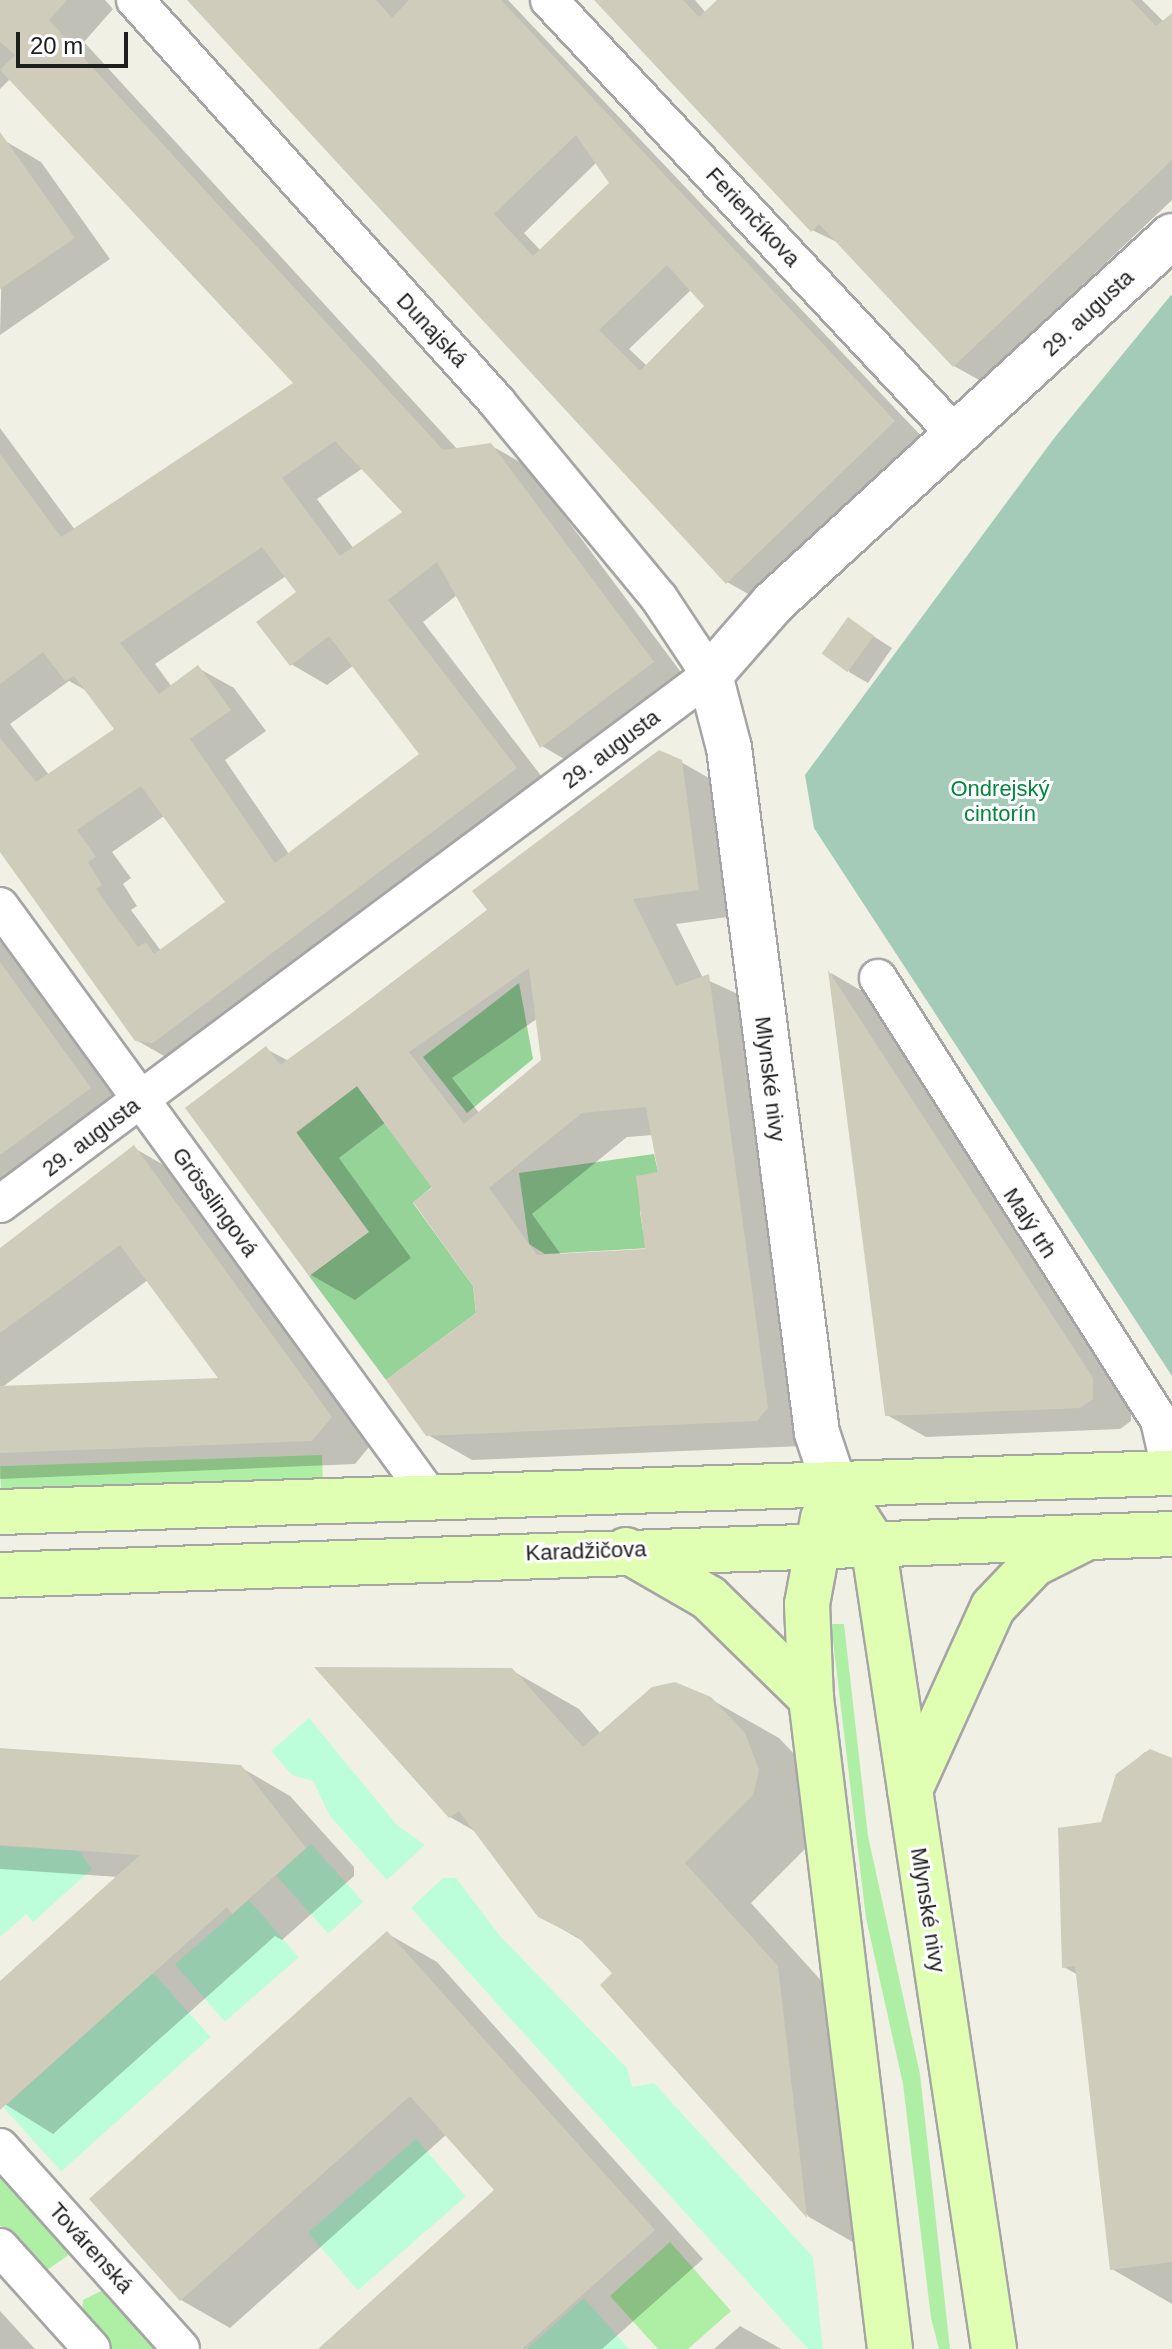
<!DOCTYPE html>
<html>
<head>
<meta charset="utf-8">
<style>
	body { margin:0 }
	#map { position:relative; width:1172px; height:2349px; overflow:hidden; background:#f0f0e4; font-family:Arial,sans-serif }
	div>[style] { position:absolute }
	.grass>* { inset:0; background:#afefa5; transform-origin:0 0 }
	.forest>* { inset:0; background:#95d399 }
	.cemetery>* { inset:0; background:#a3cbb7 }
	.park>* { inset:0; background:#bdfeda; transform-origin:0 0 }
	.shadow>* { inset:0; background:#0003 }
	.building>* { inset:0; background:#d0ccbc; transform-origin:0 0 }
	.roads { filter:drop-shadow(2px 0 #a5a5a5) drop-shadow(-2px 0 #a5a5a5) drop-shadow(0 2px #a5a5a5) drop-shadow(0 -2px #a5a5a5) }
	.minor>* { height:36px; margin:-18px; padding:0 18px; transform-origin:18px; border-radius:18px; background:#fff }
	.tertiary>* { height:44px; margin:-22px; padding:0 22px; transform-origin:22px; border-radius:22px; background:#fff }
	.secondary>* { height:44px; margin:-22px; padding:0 22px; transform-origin:22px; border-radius:22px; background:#e0ffb3 }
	span { translate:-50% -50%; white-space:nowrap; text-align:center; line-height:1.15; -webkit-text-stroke:6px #fff; paint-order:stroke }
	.street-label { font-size:22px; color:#1e1e1e }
	.park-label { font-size:22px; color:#02873d }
	.scale { position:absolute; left:16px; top:32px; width:112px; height:36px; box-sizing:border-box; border:4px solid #1e1e1e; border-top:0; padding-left:10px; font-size:24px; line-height:28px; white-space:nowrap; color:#1e1e1e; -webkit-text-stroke:6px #fff; paint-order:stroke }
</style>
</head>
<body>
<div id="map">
	<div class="grass">
		<div style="left:322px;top:1455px;width:25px;height:322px;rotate:88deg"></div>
		<div style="clip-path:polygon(831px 1624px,844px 1624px,868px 1836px,920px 2074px,950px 2349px,939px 2349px,931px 2318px,903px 2084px,866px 1918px)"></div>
		<div style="clip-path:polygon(0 2167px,73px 2252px,44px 2272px,0 2225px)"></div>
		<div style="clip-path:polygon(670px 2242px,731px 2311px,688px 2349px,658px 2349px,610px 2296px)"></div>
		<div style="clip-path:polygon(105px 2289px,164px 2349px,110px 2349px,82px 2316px,83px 2300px)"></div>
	</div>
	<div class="forest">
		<div style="clip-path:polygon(519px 983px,533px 1059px,467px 1113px,423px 1057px)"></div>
		<div style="clip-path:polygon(357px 1086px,432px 1187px,413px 1203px,473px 1286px,476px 1313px,386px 1380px,309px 1276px,368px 1232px,296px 1133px)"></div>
		<div style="clip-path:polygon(654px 1154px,658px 1172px,640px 1212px,643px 1231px,667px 1247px,545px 1254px,529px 1244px,519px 1173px)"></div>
	</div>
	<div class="cemetery">
		<div style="clip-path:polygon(1171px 295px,1172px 296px,1172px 1376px,814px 828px,805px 775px,1055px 437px)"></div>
	</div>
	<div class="park">
		<div style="clip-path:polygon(309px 1718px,397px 1825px,425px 1845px,387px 1880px,330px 1816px,313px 1781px,292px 1775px,271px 1751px)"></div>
		<div style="left:311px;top:1844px;width:78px;height:47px;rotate:48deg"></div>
		<div style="clip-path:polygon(0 1846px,79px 1851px,92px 1869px,33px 1922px,26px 1914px,0 1937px)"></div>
		<div style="clip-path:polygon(443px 1878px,456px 1878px,500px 1936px,627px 2068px,632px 2087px,654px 2083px,813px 2257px,823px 2349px,808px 2349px,411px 1908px)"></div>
		<div style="left:249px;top:1900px;width:76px;height:98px;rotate:49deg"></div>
		<div style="left:153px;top:1973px;width:86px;height:201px;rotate:48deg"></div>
		<div style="left:416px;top:2139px;width:76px;height:143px;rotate:49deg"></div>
		<div style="clip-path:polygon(584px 2298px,629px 2349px,527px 2349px)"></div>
	</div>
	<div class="shadow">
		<div style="clip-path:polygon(evenodd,0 0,105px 0,113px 9px,84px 42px,458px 450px,490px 445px,527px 466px,689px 683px,578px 767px,542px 746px,457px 595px,423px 622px,552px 790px,173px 1061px,136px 1040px,0 851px,0 428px,75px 530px,296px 383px,10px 79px,0 89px,0 0,363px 468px,405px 512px,354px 549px,317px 499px,363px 468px,0 0,286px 576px,299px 593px,291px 664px,327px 685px,354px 665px,422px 754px,289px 854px,225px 760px,266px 731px,234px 688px,198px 668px,172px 687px,155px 664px,286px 576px,0 0,69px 681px,89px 692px,117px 730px,49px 775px,10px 724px,69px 681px,0 0,164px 816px,227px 903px,161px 951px,131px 910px,137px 906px,123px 884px,131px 878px,112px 852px,164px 816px)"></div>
		<div style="clip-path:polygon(evenodd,190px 0,508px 0,925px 440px,759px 600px,727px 582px,190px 0,597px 162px,612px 184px,541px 251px,524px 233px,597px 162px,190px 0,692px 289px,707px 306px,647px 366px,629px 349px,692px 289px)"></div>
		<div style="clip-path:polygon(598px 0,695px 0,706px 13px,720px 0,1142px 0,1172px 30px,1172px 200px,981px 381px,954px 366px,841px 244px,812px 230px)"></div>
		<div style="clip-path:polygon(5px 141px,41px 162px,110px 259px,0 335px)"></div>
		<div style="clip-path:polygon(848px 620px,892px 648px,868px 683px,849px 672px)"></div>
		<div style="clip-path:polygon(evenodd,681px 762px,726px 788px,742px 915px,676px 924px,703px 978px,753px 1001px,801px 1446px,472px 1460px,428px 1435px,478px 1314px,475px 1285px,435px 1188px,386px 1122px,339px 1158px,411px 1258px,355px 1300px,311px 1275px,188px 1108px,266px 1049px,289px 1061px,681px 762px,538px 1018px,543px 1061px,480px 1114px,452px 1078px,538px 1018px,681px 762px,653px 1135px,660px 1174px,647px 1251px,562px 1256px,532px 1214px,627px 1137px,653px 1135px)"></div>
		<div style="clip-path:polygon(0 937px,124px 1108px,0 1201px)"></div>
		<div style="clip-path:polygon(831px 973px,867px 994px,1131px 1402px,1131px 1421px,1120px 1429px,926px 1437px,887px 1415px)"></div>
		<div style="clip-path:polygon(evenodd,134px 1148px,176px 1172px,373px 1442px,355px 1464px,0 1479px,0 1250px,134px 1148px,148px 1280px,222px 1380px,1px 1388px,148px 1280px)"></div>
		<div style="clip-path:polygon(511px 1670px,579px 1709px,601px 1734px,710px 1699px,779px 1738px,813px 1774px,820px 1834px,751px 1903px,845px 2007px,874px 2254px,809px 2217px,603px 1985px,615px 1974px,586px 1943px,540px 1916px,485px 1837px,450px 1817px)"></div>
		<div style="clip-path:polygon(0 1751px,240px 1767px,290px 1796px,354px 1867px,354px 1876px,282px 1940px,275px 1936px,53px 2134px,0 2101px,0 1984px,119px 1877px,0 1869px)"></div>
		<div style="clip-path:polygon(1145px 1752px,1172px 1763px,1172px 2304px,1112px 2269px,1078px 1975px,1064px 1967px,1118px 1775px)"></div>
		<div style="clip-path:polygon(388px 1934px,437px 1962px,703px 2259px,602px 2349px,321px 2349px,497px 2191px,447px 2134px,230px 2328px,181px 2300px,92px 2199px)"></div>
		<div style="clip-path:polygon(0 2311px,35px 2349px,0 2349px)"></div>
		<div style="clip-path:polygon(740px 2326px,781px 2349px,714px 2349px)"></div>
	</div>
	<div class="building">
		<div style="clip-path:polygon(evenodd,0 0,67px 0,49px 20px,443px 450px,491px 443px,654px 662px,540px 748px,437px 562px,388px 600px,517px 768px,153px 1043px,135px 1041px,0 852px,0 738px,36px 782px,114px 729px,74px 676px,65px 681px,43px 652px,0 684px,0 454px,61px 537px,293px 383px,0 70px,15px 55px,0 42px,0 0,335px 441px,402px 512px,340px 556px,282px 478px,335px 441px,0 0,262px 547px,296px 592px,256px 622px,290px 666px,329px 636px,419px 754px,275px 863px,190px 739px,231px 710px,198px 665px,159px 694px,120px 643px,262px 547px,0 0,141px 786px,225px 902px,154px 954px,146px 942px,138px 947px,96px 889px,102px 885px,88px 862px,96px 857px,77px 830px,141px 786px)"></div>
		<div style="clip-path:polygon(evenodd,187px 0,376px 0,392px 18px,409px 0,501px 0,895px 421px,726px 584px,187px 0,576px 135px,609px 183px,533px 256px,494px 214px,576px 135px,187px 0,667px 265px,704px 306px,640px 371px,599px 330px,667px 265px)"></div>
		<div style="clip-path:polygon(594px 0,683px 0,699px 17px,717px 0,1131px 0,1156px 26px,1172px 13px,1172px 160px,953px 367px,819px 224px,811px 232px)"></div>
		<div style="clip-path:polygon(0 132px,75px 238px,0 289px)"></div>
		<div style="left:848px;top:617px;width:32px;height:45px;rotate:36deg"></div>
		<div style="clip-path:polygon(evenodd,659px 750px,682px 760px,699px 890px,633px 899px,676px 986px,709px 974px,768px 1408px,757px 1421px,426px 1436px,386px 1380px,476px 1313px,473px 1286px,413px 1202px,432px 1188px,357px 1086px,296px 1132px,369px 1232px,309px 1276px,185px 1108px,266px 1046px,280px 1065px,356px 1010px,487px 910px,472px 891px,659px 750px,529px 968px,541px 1060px,464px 1124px,409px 1052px,529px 968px,659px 750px,646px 1107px,658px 1172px,636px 1176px,645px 1249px,537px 1255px,489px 1188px,582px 1113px,646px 1107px)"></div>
		<div style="clip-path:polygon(0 962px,91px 1088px,0 1155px)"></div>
		<div style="clip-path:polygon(828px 970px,1093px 1378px,1093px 1399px,1080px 1408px,885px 1416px)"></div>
		<div style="clip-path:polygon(134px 1145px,332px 1417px,312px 1441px,0 1453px,0 1386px,218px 1378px,120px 1245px,0 1333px,0 1248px)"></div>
		<div style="clip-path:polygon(314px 1667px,512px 1668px,583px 1747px,652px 1687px,675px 1682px,711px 1697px,745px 1733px,759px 1770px,753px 1795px,685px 1863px,778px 1966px,807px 2218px,600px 1985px,612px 1973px,578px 1937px,538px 1917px,459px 1811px,449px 1818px)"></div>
		<div style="clip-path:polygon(0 1748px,241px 1765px,306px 1848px,232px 1914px,227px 1907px,0 2110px,0 1981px,140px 1855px,0 1845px)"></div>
		<div style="clip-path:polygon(1150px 1749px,1172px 1758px,1172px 2262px,1110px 2270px,1075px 1966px,1062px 1968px,1058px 1828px,1101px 1822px,1116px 1774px)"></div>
		<div style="clip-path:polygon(387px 1931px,655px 2230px,522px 2349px,318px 2349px,494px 2190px,410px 2096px,180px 2301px,89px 2199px)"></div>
	</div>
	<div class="roads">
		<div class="minor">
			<div style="left:549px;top:0;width:596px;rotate:46.9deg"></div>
			<div style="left:0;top:906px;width:732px;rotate:53.94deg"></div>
			<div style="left:878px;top:978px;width:524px;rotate:57.55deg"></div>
			<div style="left:1159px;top:1420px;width:54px;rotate:77.2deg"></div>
			<div style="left:0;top:1204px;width:885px;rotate:-36.69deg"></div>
			<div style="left:710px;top:675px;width:92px;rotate:-123.5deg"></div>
			<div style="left:659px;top:598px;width:254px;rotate:-129.6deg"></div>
			<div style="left:497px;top:402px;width:541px;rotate:-132deg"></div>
			<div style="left:0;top:2147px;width:271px;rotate:48.1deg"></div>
			<div style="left:0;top:2247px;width:137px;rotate:48deg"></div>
		</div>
		<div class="tertiary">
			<div style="left:833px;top:1481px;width:51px;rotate:-108.4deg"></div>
			<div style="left:817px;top:1433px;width:691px;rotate:-97.32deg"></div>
			<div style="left:729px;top:748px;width:75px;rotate:-104.6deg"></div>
			<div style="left:710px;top:675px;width:96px;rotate:-48.8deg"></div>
			<div style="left:773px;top:603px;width:542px;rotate:-42.61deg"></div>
		</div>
		<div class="secondary">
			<div style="left:0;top:1512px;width:1173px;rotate:-1.91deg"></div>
			<div style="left:823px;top:1518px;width:87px;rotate:100.5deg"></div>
			<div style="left:807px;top:1604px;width:94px;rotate:87.6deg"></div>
			<div style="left:811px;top:1698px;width:656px;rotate:83.08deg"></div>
			<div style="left:858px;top:1520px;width:27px;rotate:57deg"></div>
			<div style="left:873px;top:1543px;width:815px;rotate:81.46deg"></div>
			<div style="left:626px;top:1550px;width:96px;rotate:30deg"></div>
			<div style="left:709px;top:1598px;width:143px;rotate:44.4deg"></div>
			<div style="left:0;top:1575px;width:1173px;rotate:-2deg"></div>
			<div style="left:910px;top:1790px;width:201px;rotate:-65.6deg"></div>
			<div style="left:993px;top:1607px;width:59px;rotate:-46.4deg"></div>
			<div style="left:1034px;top:1564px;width:54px;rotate:-26.6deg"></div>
		</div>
	</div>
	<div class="street-label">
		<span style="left:753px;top:217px;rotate:47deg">Ferienčíkova</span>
		<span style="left:1088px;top:313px;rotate:-43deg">29. augusta</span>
		<span style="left:432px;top:330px;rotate:47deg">Dunajská</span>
		<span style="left:611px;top:749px;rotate:-37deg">29. augusta</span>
		<span style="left:770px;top:1079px;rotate:83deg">Mlynské nivy</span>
		<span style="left:91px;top:1137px;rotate:-37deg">29. augusta</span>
		<span style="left:215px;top:1202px;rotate:54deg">Grösslingová</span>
		<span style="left:1030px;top:1223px;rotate:57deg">Malý trh</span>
		<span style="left:586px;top:1551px;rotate:-2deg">Karadžičova</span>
		<span style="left:928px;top:1910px;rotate:81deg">Mlynské nivy</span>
		<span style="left:91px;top:2248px;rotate:48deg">Továrenská</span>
	</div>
	<div class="park-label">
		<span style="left:1000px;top:801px">Ondrejský<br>cintorín</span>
	</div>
	<div class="scale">20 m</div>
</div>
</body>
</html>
